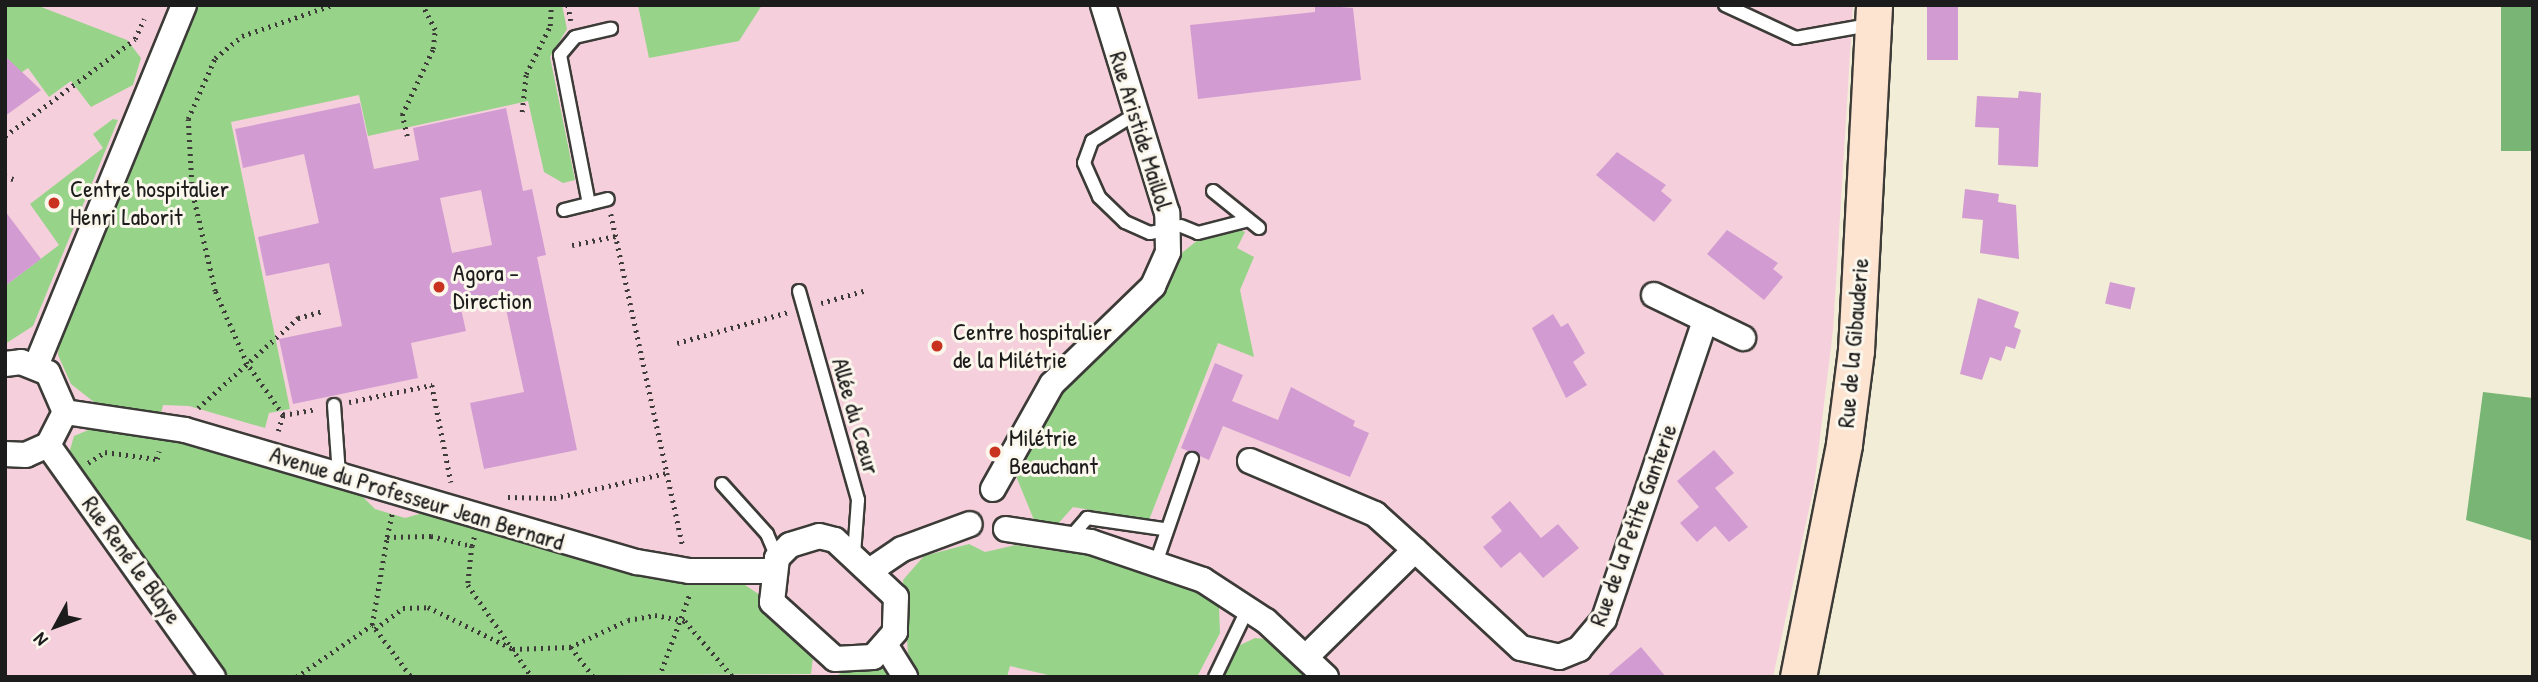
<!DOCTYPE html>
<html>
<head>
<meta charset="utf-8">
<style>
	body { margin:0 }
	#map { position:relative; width:2538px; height:682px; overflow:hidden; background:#f2edd6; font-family:"Patrick Hand",sans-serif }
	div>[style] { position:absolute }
	.built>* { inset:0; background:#f5cfdb }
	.green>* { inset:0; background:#97d48a }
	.forest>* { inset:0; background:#79b676; transform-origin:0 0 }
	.building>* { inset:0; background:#d29cd2; transform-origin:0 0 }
	.path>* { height:4.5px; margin-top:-2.25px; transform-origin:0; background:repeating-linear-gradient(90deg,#3c3b38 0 2px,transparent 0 7px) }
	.roads { filter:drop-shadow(2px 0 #3c3b38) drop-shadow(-2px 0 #3c3b38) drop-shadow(0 2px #3c3b38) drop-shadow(0 -2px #3c3b38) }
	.lane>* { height:12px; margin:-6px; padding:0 6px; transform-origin:6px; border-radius:6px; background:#fff }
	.street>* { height:24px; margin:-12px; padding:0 12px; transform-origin:12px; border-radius:12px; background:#fff }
	.secondary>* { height:35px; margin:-17.5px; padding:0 17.5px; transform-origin:17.5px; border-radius:17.5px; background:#fde4d1 }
	.dots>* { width:19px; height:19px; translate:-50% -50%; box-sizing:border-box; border:4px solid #fbf7ec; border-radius:50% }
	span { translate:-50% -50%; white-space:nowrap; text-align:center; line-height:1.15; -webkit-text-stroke:6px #fbf7ec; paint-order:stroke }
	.street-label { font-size:24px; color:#1c1c1c }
	.poi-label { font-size:24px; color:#1c1c1c }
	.left { translate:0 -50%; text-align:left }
	.frame { position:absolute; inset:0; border:7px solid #1c1c1c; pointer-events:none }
	.north { position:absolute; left:21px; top:591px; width:70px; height:70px; -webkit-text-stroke:5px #fbf7ec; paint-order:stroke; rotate:229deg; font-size:19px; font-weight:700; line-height:28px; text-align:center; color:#1c1c1c }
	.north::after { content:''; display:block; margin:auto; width:24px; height:32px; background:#1c1c1c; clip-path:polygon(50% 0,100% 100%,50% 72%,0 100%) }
</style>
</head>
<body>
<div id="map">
	<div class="built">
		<div style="clip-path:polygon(5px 5px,1853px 5px,1833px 330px,1814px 486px,1773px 677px,5px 677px)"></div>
	</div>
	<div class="green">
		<div style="clip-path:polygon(5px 5px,36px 5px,127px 40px,141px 58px,133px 85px,91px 107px,71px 81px,49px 97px,28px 68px,19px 74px,5px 55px)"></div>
		<div style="clip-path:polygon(197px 5px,562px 5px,567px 29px,550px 57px,575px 180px,563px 183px,544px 172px,528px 101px,368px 136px,359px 95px,231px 122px,290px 409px,269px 413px,265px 428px,189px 406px,163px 405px,161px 414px,94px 402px,71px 384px,58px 355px,60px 334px)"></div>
		<div style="clip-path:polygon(638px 5px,762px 5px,739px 41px,649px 58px)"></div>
		<div style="clip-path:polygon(113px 119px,118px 120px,33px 326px,5px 344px,5px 286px,59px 245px,30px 204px,103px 148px,93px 134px)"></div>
		<div style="clip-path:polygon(1235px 227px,1245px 232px,1237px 248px,1254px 257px,1240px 290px,1254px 357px,1218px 343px,1149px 520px,1073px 507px,1056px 526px,1034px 520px,1014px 471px,1063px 389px,1149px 310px,1183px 252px,1199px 239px)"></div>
		<div style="clip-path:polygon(98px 426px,209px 448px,358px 492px,375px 509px,405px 518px,426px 512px,641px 576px,742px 583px,763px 597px,777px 625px,813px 657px,811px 674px,223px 677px,68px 457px,74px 436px)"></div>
		<div style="clip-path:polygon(969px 544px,985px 552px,1016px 545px,1117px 560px,1209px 595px,1219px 607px,1220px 633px,1197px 677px,1057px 677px,1010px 666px,1007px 677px,918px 677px,908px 653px,903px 580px,924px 556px)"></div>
		<div style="clip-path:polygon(1255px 638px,1266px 639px,1310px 677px,1222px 677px,1234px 648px)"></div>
		<div style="clip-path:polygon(879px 666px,892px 677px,835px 677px,847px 669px)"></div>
	</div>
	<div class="forest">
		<div style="left:2501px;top:5px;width:32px;height:146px"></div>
		<div style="clip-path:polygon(2483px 392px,2533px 398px,2533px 541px,2466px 520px)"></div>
	</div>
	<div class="building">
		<div style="clip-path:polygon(1315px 5px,1353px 8px,1361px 80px,1198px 99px,1190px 25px,1315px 12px)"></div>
		<div style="left:1927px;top:5px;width:31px;height:55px"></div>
		<div style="clip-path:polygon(5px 56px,41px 90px,5px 116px)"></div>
		<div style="clip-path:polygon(2019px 91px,2041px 93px,2038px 167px,1998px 165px,1999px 128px,1975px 127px,1977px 96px,2018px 98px)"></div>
		<div style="clip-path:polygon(evenodd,360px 103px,374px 169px,419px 160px,413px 128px,506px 108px,523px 191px,532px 189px,546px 255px,537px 257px,577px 450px,484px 469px,470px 403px,524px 392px,504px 300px,461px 309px,466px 331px,411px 343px,418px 378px,293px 404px,279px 339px,342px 326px,329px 263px,266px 276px,258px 237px,319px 223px,304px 154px,243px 168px,235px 129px,360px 103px,481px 190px,492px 245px,452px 253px,440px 198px,481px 190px)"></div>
		<div style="clip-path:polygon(1617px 152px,1666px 185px,1661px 191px,1672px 200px,1654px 222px,1596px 175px)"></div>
		<div style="clip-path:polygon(1965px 189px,1999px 194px,1998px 202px,2016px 205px,2019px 259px,1980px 253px,1983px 220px,1962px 218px)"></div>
		<div style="clip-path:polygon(5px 211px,41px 259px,5px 286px)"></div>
		<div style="clip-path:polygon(1727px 230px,1778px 263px,1773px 269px,1783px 277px,1764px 300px,1707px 254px)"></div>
		<div style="left:2110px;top:282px;width:26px;height:22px;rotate:13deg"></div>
		<div style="clip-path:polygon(1978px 298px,2019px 312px,2014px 327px,2021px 330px,2015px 349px,2006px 346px,2001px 361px,1990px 357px,1982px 380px,1960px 374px)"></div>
		<div style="clip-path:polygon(1553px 314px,1561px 327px,1568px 323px,1585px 353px,1573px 362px,1587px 385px,1566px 398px,1532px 328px)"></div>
		<div style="clip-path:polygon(1215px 363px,1243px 375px,1232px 401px,1278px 420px,1291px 387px,1355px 421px,1353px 426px,1369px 433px,1350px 477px,1223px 426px,1209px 460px,1181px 448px)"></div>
		<div style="clip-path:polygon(1714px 450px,1734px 473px,1715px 488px,1748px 527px,1729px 542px,1715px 526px,1697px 542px,1680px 523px,1699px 507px,1677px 481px)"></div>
		<div style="clip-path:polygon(1510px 501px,1541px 538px,1558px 524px,1579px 548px,1543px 578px,1520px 552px,1501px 568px,1483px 547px,1502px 531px,1491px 517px)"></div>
		<div style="clip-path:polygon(1641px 647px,1666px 677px,1606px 677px)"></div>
	</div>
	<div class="path">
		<div style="left:568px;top:5px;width:16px;rotate:79deg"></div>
		<div style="left:522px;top:112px;width:38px;rotate:-84deg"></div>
		<div style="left:526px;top:74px;width:54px;rotate:-63.4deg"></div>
		<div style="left:550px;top:26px;width:21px;rotate:-87deg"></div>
		<div style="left:5px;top:136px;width:162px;rotate:-36.7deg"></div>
		<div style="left:135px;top:39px;width:22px;rotate:-66deg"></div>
		<div style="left:407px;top:136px;width:22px;rotate:-103deg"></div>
		<div style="left:402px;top:115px;width:73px;rotate:-64.8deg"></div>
		<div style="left:433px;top:49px;width:19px;rotate:-84deg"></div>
		<div style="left:435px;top:30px;width:28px;rotate:-117deg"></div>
		<div style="left:5px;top:176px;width:9px;rotate:21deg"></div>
		<div style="left:611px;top:214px;width:265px;rotate:77.8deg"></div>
		<div style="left:572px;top:245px;width:45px;rotate:-11.6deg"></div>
		<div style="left:821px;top:303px;width:48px;rotate:-15.8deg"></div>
		<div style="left:677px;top:343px;width:116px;rotate:-15.5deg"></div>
		<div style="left:349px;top:402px;width:85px;rotate:-11.6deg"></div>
		<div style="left:432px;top:385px;width:99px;rotate:78.9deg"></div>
		<div style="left:198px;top:408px;width:135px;rotate:-42deg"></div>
		<div style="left:298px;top:318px;width:26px;rotate:-16deg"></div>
		<div style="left:283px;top:415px;width:62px;rotate:-125.2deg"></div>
		<div style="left:247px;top:364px;width:80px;rotate:-113.7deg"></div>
		<div style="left:215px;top:291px;width:103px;rotate:-103deg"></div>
		<div style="left:192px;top:191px;width:72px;rotate:-93.2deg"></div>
		<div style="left:188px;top:119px;width:67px;rotate:-66.1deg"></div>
		<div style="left:215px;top:58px;width:35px;rotate:-39deg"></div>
		<div style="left:242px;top:36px;width:95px;rotate:-19deg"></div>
		<div style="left:283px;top:415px;width:34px;rotate:-10deg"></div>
		<div style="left:278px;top:431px;width:17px;rotate:-73deg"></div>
		<div style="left:88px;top:463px;width:20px;rotate:-33deg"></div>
		<div style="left:105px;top:452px;width:52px;rotate:7.7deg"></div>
		<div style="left:157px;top:459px;width:8px;rotate:-76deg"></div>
		<div style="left:508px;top:497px;width:46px;rotate:1.2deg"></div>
		<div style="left:554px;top:498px;width:116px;rotate:-12.5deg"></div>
		<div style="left:667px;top:473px;width:76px;rotate:77.8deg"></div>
		<div style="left:387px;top:537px;width:24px;rotate:-78deg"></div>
		<div style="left:472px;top:546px;width:39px;rotate:96deg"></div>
		<div style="left:468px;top:585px;width:112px;rotate:55.2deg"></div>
		<div style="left:375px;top:629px;width:35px;rotate:-37deg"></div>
		<div style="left:403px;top:608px;width:25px;rotate:-2deg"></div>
		<div style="left:428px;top:607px;width:95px;rotate:26.3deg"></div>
		<div style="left:513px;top:649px;width:57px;rotate:-2deg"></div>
		<div style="left:570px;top:647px;width:64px;rotate:-25deg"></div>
		<div style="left:628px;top:620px;width:27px;rotate:-10deg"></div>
		<div style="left:655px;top:615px;width:31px;rotate:11deg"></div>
		<div style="left:685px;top:621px;width:74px;rotate:49.4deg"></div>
		<div style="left:571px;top:647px;width:38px;rotate:53deg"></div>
		<div style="left:410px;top:676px;width:64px;rotate:-126.7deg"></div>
		<div style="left:372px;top:625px;width:89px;rotate:-80.3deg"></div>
		<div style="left:387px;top:537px;width:44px;rotate:-1.3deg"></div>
		<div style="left:431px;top:536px;width:42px;rotate:13.7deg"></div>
		<div style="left:472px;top:546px;width:9px;rotate:-77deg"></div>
		<div style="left:296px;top:677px;width:92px;rotate:-34.4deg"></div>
		<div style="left:659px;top:677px;width:90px;rotate:-69.7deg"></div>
	</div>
	<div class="roads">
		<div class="lane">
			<div style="left:1725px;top:5px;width:78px;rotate:24.9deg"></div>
			<div style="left:1796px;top:38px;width:74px;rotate:-10.1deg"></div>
			<div style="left:1137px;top:113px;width:53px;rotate:148.1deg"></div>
			<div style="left:1092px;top:141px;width:23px;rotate:110deg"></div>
			<div style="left:1084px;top:163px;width:37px;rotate:66deg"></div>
			<div style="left:1099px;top:197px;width:36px;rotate:44deg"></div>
			<div style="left:1125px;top:222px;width:27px;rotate:24deg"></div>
			<div style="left:1150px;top:233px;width:20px;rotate:-11deg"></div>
			<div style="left:1213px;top:191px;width:59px;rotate:38.8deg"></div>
			<div style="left:589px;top:204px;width:152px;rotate:-101deg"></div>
			<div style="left:560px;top:55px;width:23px;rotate:-50deg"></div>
			<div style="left:575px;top:37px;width:37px;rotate:-13deg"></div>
			<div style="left:564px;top:210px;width:45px;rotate:-14deg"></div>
			<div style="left:1181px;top:226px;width:18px;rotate:22deg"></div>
			<div style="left:1198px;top:233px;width:49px;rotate:-14.3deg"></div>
			<div style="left:799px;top:291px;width:217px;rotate:74.2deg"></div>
			<div style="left:858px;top:500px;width:54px;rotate:94.2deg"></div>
			<div style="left:334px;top:405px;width:69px;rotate:85.9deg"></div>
			<div style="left:722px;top:484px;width:67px;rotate:48deg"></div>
			<div style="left:767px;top:534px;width:26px;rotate:67deg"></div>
			<div style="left:1069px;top:539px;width:28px;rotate:-49deg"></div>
			<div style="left:1087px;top:518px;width:77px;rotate:8.2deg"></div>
			<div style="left:1157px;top:560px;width:107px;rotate:-70.9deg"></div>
			<div style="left:1215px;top:677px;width:76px;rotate:-64.4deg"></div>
		</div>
		<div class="street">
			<div style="left:1654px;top:295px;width:99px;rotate:25.8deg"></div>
			<div style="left:5px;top:364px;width:16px;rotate:-7deg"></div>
			<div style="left:21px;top:362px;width:29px;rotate:22deg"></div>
			<div style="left:48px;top:373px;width:43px;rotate:66.4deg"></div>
			<div style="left:65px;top:412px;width:37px;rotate:117deg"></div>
			<div style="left:48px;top:445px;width:24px;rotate:156deg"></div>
			<div style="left:26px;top:455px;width:21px;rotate:-177deg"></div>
			<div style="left:36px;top:366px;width:390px;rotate:-67.7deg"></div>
			<div style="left:65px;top:412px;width:121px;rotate:8.5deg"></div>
			<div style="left:185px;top:430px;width:471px;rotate:16.3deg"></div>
			<div style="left:637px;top:562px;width:53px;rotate:9.8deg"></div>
			<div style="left:689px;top:571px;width:82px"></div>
			<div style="left:48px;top:445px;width:285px;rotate:54.6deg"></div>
			<div style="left:1250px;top:461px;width:136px;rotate:23deg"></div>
			<div style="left:1375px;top:514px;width:54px;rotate:42deg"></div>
			<div style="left:993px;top:489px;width:120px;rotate:-60.7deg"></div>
			<div style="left:1052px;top:384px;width:141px;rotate:-44.1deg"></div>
			<div style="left:1153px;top:286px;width:37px;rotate:-66deg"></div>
			<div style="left:1168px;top:252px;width:39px;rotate:-91deg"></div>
			<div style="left:1167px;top:213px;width:218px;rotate:-107.1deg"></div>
			<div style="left:1006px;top:529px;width:86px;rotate:8.7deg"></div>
			<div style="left:1091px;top:542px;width:118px;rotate:18.7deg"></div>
			<div style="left:1203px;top:580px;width:75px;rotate:33.1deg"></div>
			<div style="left:1266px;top:621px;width:82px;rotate:43deg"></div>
			<div style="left:819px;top:536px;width:16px;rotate:14deg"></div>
			<div style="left:835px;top:540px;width:83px;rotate:43.1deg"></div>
			<div style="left:896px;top:597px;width:35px;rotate:92deg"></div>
			<div style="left:895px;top:632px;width:33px;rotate:131deg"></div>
			<div style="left:873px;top:657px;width:38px;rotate:177deg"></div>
			<div style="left:835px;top:659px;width:85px;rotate:-137.9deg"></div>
			<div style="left:772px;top:602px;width:44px;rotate:-83.5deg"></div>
			<div style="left:777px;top:558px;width:18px;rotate:-45deg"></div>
			<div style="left:790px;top:545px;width:30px;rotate:-17deg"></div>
			<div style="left:871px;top:570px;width:37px;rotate:-34deg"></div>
			<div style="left:902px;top:549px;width:72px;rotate:-20.2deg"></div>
			<div style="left:886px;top:646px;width:36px;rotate:58deg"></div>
			<div style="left:1307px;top:656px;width:151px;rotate:-44.5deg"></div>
			<div style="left:1415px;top:550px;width:144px;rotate:42.8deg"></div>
			<div style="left:1521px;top:648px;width:39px;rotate:13deg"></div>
			<div style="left:1559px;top:657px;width:22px;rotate:-22deg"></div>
			<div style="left:1579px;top:649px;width:39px;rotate:-50deg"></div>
			<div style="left:1604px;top:619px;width:316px;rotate:-71.3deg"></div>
		</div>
		<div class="secondary">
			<div style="left:1798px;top:677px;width:237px;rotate:-78.8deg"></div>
			<div style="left:1844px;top:444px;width:95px;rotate:-82.7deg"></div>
			<div style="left:1856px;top:350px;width:345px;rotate:-87deg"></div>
		</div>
	</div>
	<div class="dots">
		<div style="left:54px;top:203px;background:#c8321e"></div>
		<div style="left:439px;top:287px;background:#c8321e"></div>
		<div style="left:937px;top:346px;background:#c8321e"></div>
		<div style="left:995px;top:452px;background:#c8321e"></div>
	</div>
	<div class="street-label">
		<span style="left:1141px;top:131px;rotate:73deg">Rue Aristide Maillol</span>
		<span style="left:1853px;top:343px;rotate:-85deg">Rue de la Gibauderie</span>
		<span style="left:856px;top:416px;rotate:74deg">Allée du Cœur</span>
		<span style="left:417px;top:498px;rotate:17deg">Avenue du Professeur Jean Bernard</span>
		<span style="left:1633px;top:525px;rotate:-70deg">Rue de la Petite Ganterie</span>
		<span style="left:132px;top:560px;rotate:54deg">Rue René le Blaye</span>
	</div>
	<div class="poi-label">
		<span class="left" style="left:70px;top:203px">Centre hospitalier<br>Henri Laborit</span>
		<span class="left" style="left:453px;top:287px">Agora -<br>Direction</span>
		<span class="left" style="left:953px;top:346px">Centre hospitalier<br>de la Milétrie</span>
		<span class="left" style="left:1009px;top:452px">Milétrie<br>Beauchant</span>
	</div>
	<div class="frame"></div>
	<div class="north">N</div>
</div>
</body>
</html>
